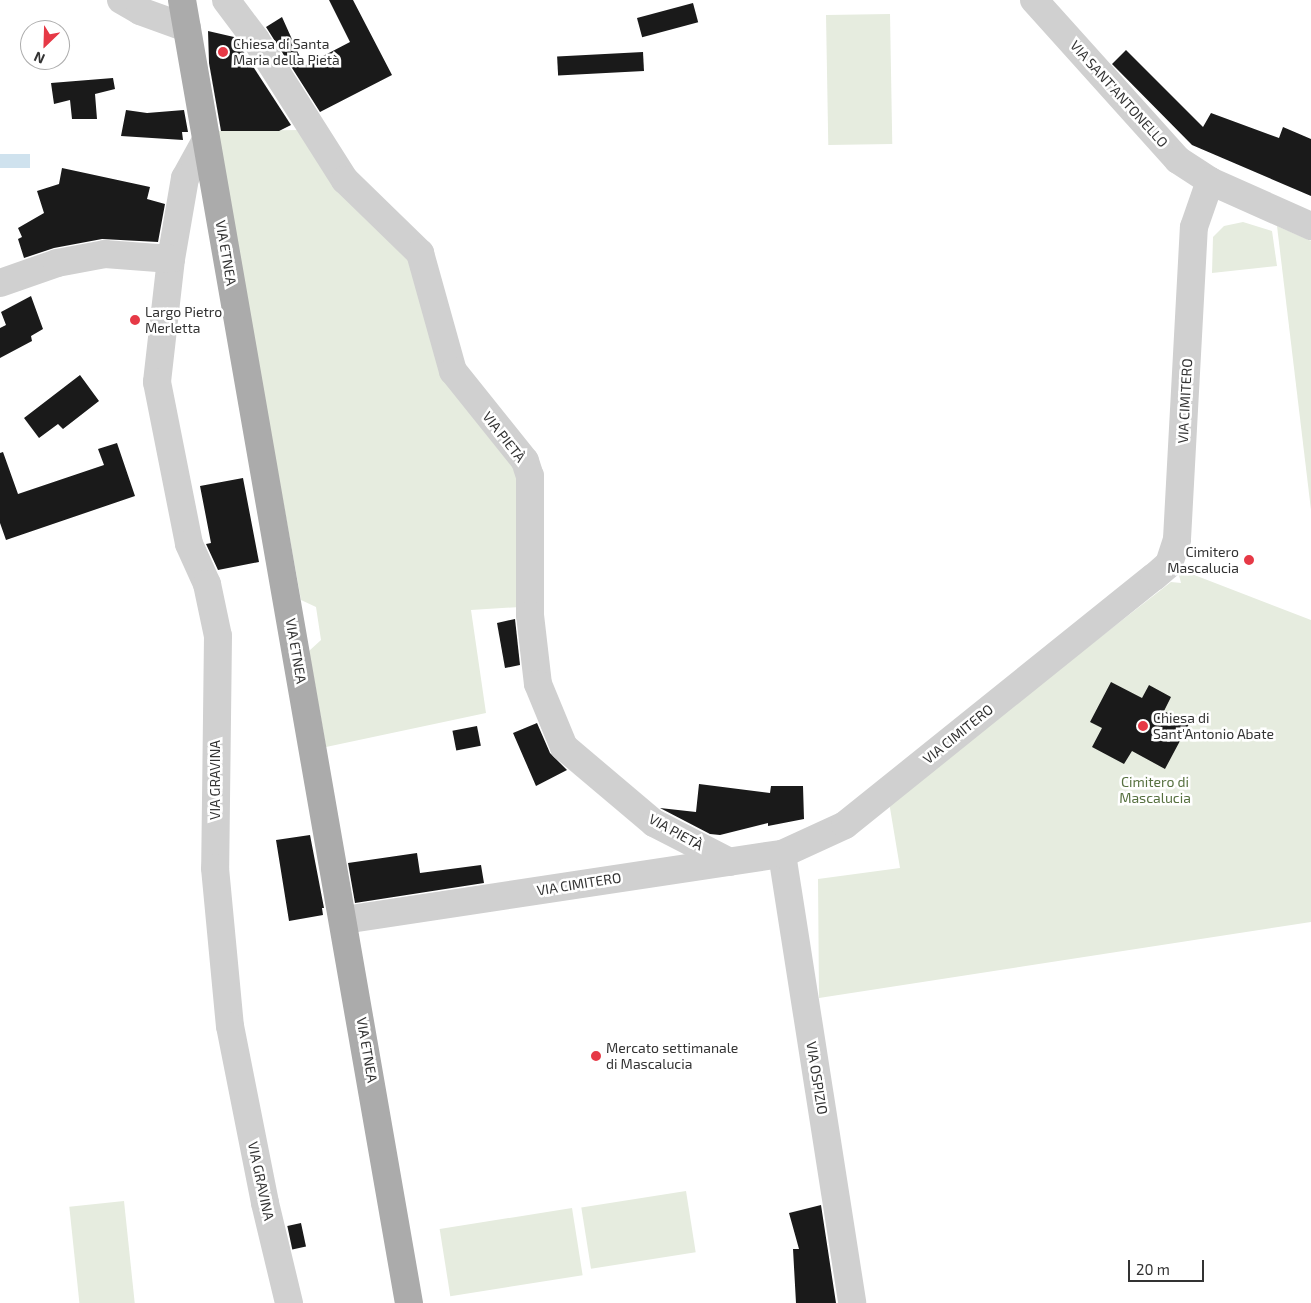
<!DOCTYPE html>
<html>
<head>
<meta charset="utf-8">
<style>
	body { margin:0 }
	#map { position:relative; width:1311px; height:1303px; overflow:hidden; background:#fff; font-family:"Exo 2",sans-serif }
	div>[style] { position:absolute }
	.green>* { inset:0; background:#e6ecdf; transform-origin:0 0 }
	.water>* { inset:0; background:#cfe2ee; transform-origin:0 0 }
	.building>* { inset:0; background:#1a1a1a; transform-origin:0 0 }
	.minor>* { height:28px; margin:-14px; padding:0 14px; transform-origin:14px; border-radius:14px; background:#d0d0d0 }
	.major>* { height:28px; margin:-14px; padding:0 14px; transform-origin:14px; border-radius:14px; background:#ababab }
	.dots>* { width:14px; height:14px; translate:-50% -50%; box-sizing:border-box; border:2px solid #fff; border-radius:50% }
	span { translate:-50% -50%; white-space:nowrap; text-align:center; line-height:1.15; -webkit-text-stroke:5px #fff; paint-order:stroke }
	.poi-label { font-size:14px; color:#333 }
	.left { translate:0 -50%; text-align:left }
	.right { translate:-100% -50%; text-align:right }
	.street-label { font-size:14px; color:#333 }
	.park-label { font-size:14px; color:#56703f }
	.north { position:absolute; left:20px; top:20px; width:50px; height:50px; box-sizing:border-box; background:#fff; border:1px solid #adadad; border-radius:50%; rotate:204deg; font-size:14px; font-weight:700; line-height:20px; text-align:center; color:#333 }
	.north::after { content:''; display:block; margin:auto; width:18px; height:22px; background:#e63946; clip-path:polygon(50% 0,100% 100%,50% 72%,0 100%) }
	.scale { position:absolute; left:1128px; top:1260px; width:76px; height:22px; box-sizing:border-box; border:2px solid #333; border-top:0; padding-left:6px; font-size:15px; line-height:18px; white-space:nowrap; color:#333; -webkit-text-stroke:4px #fff; paint-order:stroke }
</style>
</head>
<body>
<div id="map">
	<div class="green">
		<div style="left:890px;top:14px;width:130px;height:64px;rotate:89deg"></div>
		<div style="clip-path:polygon(301px 130px,409px 254px,444px 370px,517px 466px,520px 607px,471px 610px,486px 713px,326px 747px,309px 651px,321px 640px,316px 607px,301px 600px,216px 131px)"></div>
		<div style="clip-path:polygon(1243px 222px,1272px 231px,1277px 266px,1212px 273px,1213px 237px,1224px 226px)"></div>
		<div style="clip-path:polygon(1277px 226px,1311px 241px,1311px 510px)"></div>
		<div style="clip-path:polygon(1184px 571px,1311px 620px,1311px 922px,819px 998px,818px 879px,900px 868px,889px 802px,1171px 582px,1181px 583px,1179px 575px)"></div>
		<div style="left:686px;top:1191px;width:62px;height:106px;rotate:81deg"></div>
		<div style="left:124px;top:1201px;width:103px;height:55px;rotate:84deg"></div>
		<div style="left:572px;top:1208px;width:68px;height:134px;rotate:81deg"></div>
	</div>
	<div class="water">
		<div style="left:0;top:154px;width:30px;height:14px"></div>
	</div>
	<div class="building">
		<div style="clip-path:polygon(329px 0,353px 0,392px 75px,320px 112px,266px 27px,282px 17px,304px 66px,350px 42px)"></div>
		<div style="left:693px;top:3px;width:20px;height:58px;rotate:75deg"></div>
		<div style="clip-path:polygon(208px 31px,234px 37px,291px 125px,279px 131px,221px 131px,209px 63px)"></div>
		<div style="clip-path:polygon(1126px 50px,1203px 127px,1211px 113px,1279px 138px,1283px 127px,1311px 139px,1311px 196px,1192px 145px,1112px 64px)"></div>
		<div style="left:643px;top:52px;width:19px;height:86px;rotate:87deg"></div>
		<div style="clip-path:polygon(113px 78px,115px 89px,95px 94px,97px 119px,72px 119px,70px 100px,54px 104px,51px 83px)"></div>
		<div style="clip-path:polygon(126px 110px,147px 113px,184px 110px,188px 132px,182px 132px,183px 140px,121px 136px)"></div>
		<div style="clip-path:polygon(62px 168px,150px 187px,147px 199px,165px 204px,158px 242px,102px 239px,54px 248px,24px 258px,18px 239px,22px 237px,18px 228px,44px 213px,37px 191px,59px 184px)"></div>
		<div style="clip-path:polygon(31px 296px,43px 329px,31px 336px,32px 341px,0 358px,0 328px,6px 325px,1px 312px)"></div>
		<div style="clip-path:polygon(80px 375px,99px 401px,63px 429px,58px 424px,39px 438px,24px 418px)"></div>
		<div style="clip-path:polygon(117px 443px,135px 496px,6px 540px,0 523px,0 453px,3px 452px,18px 494px,104px 465px,98px 449px)"></div>
		<div style="clip-path:polygon(243px 478px,259px 562px,218px 570px,206px 544px,211px 543px,200px 486px)"></div>
		<div style="clip-path:polygon(515px 619px,520px 665px,505px 668px,497px 623px)"></div>
		<div style="clip-path:polygon(1111px 682px,1142px 698px,1149px 685px,1171px 697px,1164px 711px,1189px 724px,1165px 769px,1132px 751px,1124px 764px,1092px 747px,1102px 728px,1090px 722px)"></div>
		<div style="clip-path:polygon(537px 723px,550px 753px,567px 770px,536px 786px,513px 733px)"></div>
		<div style="left:477px;top:726px;width:20px;height:25px;rotate:79deg"></div>
		<div style="clip-path:polygon(699px 784px,770px 793px,771px 786px,803px 786px,804px 819px,768px 826px,768px 823px,720px 835px,710px 834px,660px 808px,696px 812px)"></div>
		<div style="clip-path:polygon(310px 835px,324px 908px,322px 908px,323px 915px,289px 921px,276px 840px)"></div>
		<div style="clip-path:polygon(417px 853px,420px 873px,481px 865px,484px 883px,355px 903px,348px 863px)"></div>
		<div style="clip-path:polygon(821px 1205px,836px 1303px,796px 1303px,793px 1249px,799px 1249px,789px 1213px)"></div>
		<div style="left:301px;top:1223px;width:24px;height:14px;rotate:78deg"></div>
	</div>
	<div class="minor">
		<div style="left:121px;top:0;width:22px;rotate:30deg"></div>
		<div style="left:140px;top:11px;width:50px;rotate:19.9deg"></div>
		<div style="left:226px;top:0;width:50px;rotate:53.1deg"></div>
		<div style="left:256px;top:40px;width:166px;rotate:57.6deg"></div>
		<div style="left:345px;top:180px;width:105px;rotate:44.2deg"></div>
		<div style="left:420px;top:253px;width:123px;rotate:74.4deg"></div>
		<div style="left:453px;top:371px;width:115px;rotate:51.3deg"></div>
		<div style="left:525px;top:461px;width:16px;rotate:72deg"></div>
		<div style="left:530px;top:476px;width:139px;rotate:90deg"></div>
		<div style="left:530px;top:615px;width:69px;rotate:83.4deg"></div>
		<div style="left:538px;top:684px;width:68px;rotate:67.6deg"></div>
		<div style="left:564px;top:747px;width:118px;rotate:40.2deg"></div>
		<div style="left:654px;top:823px;width:85px;rotate:27.2deg"></div>
		<div style="left:1034px;top:0;width:215px;rotate:48deg"></div>
		<div style="left:1178px;top:160px;width:38px;rotate:33deg"></div>
		<div style="left:1210px;top:181px;width:111px;rotate:24deg"></div>
		<div style="left:206px;top:140px;width:43px;rotate:118.9deg"></div>
		<div style="left:185px;top:178px;width:82px;rotate:99.8deg"></div>
		<div style="left:171px;top:259px;width:124px;rotate:96.5deg"></div>
		<div style="left:157px;top:382px;width:165px;rotate:78.8deg"></div>
		<div style="left:189px;top:544px;width:44px;rotate:65.8deg"></div>
		<div style="left:207px;top:584px;width:53px;rotate:78.1deg"></div>
		<div style="left:218px;top:636px;width:232px;rotate:90.7deg"></div>
		<div style="left:215px;top:868px;width:159px;rotate:84.6deg"></div>
		<div style="left:230px;top:1026px;width:180px;rotate:78.8deg"></div>
		<div style="left:265px;top:1203px;width:103px;rotate:76.5deg"></div>
		<div style="left:0;top:283px;width:60px;rotate:-19.3deg"></div>
		<div style="left:57px;top:263px;width:49px;rotate:-10.6deg"></div>
		<div style="left:105px;top:254px;width:66px;rotate:4.3deg"></div>
		<div style="left:782px;top:854px;width:454px;rotate:81.1deg"></div>
		<div style="left:344px;top:920px;width:443px;rotate:-8.6deg"></div>
		<div style="left:782px;top:854px;width:69px;rotate:-24.7deg"></div>
		<div style="left:845px;top:825px;width:396px;rotate:-38.8deg"></div>
		<div style="left:1154px;top:577px;width:20px;rotate:-41deg"></div>
		<div style="left:1169px;top:564px;width:26px;rotate:-72deg"></div>
		<div style="left:1177px;top:539px;width:312px;rotate:-86.9deg"></div>
		<div style="left:1194px;top:227px;width:49px;rotate:-70.8deg"></div>
	</div>
	<div class="major">
		<div style="left:182px;top:0;width:1323px;rotate:80.12deg"></div>
	</div>
	<div class="dots">
		<div style="left:223px;top:52px;background:#e63946"></div>
		<div style="left:135px;top:320px;background:#e63946"></div>
		<div style="left:1249px;top:560px;background:#e63946"></div>
		<div style="left:1143px;top:726px;background:#e63946"></div>
		<div style="left:596px;top:1056px;background:#e63946"></div>
	</div>
	<div class="poi-label">
		<span class="left" style="left:233px;top:52px">Chiesa di Santa<br>Maria della Pietà</span>
		<span class="left" style="left:145px;top:320px">Largo Pietro<br>Merletta</span>
		<span class="right" style="left:1239px;top:560px">Cimitero<br>Mascalucia</span>
		<span class="left" style="left:1153px;top:726px">Chiesa di<br>Sant'Antonio Abate</span>
		<span class="left" style="left:606px;top:1056px">Mercato settimanale<br>di Mascalucia</span>
	</div>
	<div class="street-label">
		<span style="left:1119px;top:94px;rotate:48deg">VIA SANT'ANTONELLO</span>
		<span style="left:226px;top:253px;rotate:80deg">VIA ETNEA</span>
		<span style="left:1185px;top:401px;rotate:-87deg">VIA CIMITERO</span>
		<span style="left:504px;top:437px;rotate:52deg">VIA PIETÀ</span>
		<span style="left:296px;top:651px;rotate:80deg">VIA ETNEA</span>
		<span style="left:958px;top:734px;rotate:-39deg">VIA CIMITERO</span>
		<span style="left:215px;top:780px;rotate:-90deg">VIA GRAVINA</span>
		<span style="left:676px;top:832px;rotate:29deg">VIA PIETÀ</span>
		<span style="left:579px;top:884px;rotate:-9deg">VIA CIMITERO</span>
		<span style="left:367px;top:1050px;rotate:80deg">VIA ETNEA</span>
		<span style="left:817px;top:1078px;rotate:81deg">VIA OSPIZIO</span>
		<span style="left:261px;top:1181px;rotate:78deg">VIA GRAVINA</span>
	</div>
	<div class="park-label">
		<span style="left:1155px;top:790px">Cimitero di<br>Mascalucia</span>
	</div>
	<div class="north">N</div>
	<div class="scale">20 m</div>
</div>
</body>
</html>
